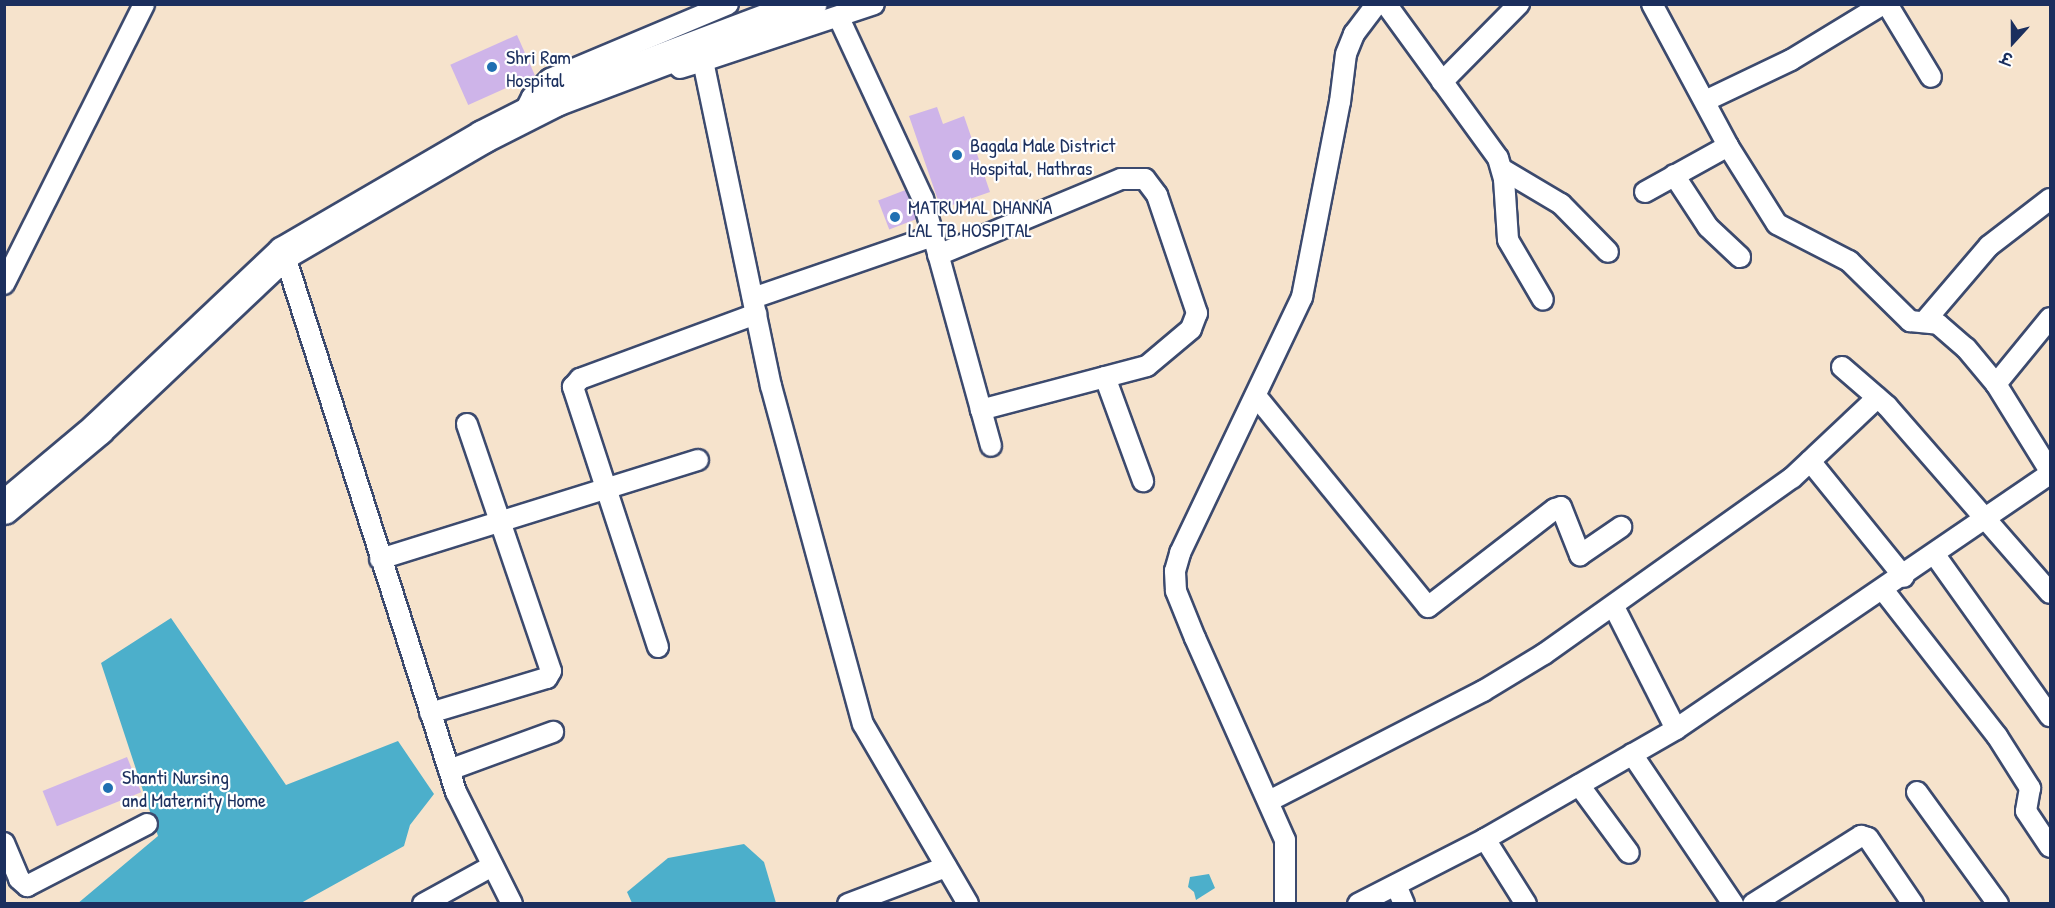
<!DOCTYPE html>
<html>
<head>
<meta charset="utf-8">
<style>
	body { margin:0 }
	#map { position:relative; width:2055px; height:908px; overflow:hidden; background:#f6e3cc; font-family:"Patrick Hand","Playpen Sans Deva",sans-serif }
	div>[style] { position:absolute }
	.water>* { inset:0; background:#4cafcb }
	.building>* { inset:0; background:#ceb4e9; transform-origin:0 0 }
	.roads { filter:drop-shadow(2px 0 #3c4a6e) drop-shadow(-2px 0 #3c4a6e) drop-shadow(0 2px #3c4a6e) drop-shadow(0 -2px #3c4a6e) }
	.street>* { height:20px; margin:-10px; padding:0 10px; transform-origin:10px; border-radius:10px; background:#fff }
	.primary>* { height:32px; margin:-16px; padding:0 16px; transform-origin:16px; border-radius:16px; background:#fff }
	.dots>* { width:16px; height:16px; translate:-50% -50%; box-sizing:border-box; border:3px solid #fff; border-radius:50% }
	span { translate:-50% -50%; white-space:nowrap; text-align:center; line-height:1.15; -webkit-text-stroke:4.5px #fff; paint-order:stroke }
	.poi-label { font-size:20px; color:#1b2f5e }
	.left { translate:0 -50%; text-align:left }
	.frame { position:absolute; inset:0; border:6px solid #1b2f5e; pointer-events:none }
	.north { position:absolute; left:1983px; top:12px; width:60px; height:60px; -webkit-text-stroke:4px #fff; paint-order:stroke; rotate:201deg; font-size:16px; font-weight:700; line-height:24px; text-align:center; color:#1b2f5e }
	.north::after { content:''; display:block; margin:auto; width:21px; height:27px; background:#1b2f5e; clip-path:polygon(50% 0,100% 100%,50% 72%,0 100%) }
</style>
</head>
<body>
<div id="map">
	<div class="water">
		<div style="clip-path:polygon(171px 618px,286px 785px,398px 741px,434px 794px,410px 825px,404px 846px,301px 903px,77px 904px,158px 836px,101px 663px)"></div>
		<div style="clip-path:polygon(744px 844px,764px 862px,776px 903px,632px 903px,627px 892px,668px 858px)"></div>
		<div style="clip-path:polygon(1209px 874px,1215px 888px,1196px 900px,1194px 892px,1188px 887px,1190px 877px)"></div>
	</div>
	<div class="building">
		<div style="left:517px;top:35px;width:44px;height:73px;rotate:66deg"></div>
		<div style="clip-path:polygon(937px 107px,943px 124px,964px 116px,990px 192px,941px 209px,909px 116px)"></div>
		<div style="left:908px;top:189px;width:31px;height:32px;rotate:69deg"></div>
		<div style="left:127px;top:757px;width:38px;height:91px;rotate:68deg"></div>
	</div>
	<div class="roads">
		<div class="street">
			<div style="left:1386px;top:4px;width:190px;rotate:54deg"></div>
			<div style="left:1498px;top:158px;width:22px;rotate:74deg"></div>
			<div style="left:1504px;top:179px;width:61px;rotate:86.2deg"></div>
			<div style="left:1508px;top:240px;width:69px;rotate:59.7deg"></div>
			<div style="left:1652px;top:4px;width:161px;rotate:61.8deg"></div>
			<div style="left:1728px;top:146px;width:92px;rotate:57.9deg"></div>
			<div style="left:1777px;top:224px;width:81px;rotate:27.2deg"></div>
			<div style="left:1849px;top:261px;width:86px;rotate:44.5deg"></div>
			<div style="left:1910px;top:321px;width:28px;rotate:6deg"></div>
			<div style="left:1938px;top:324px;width:37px;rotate:41deg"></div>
			<div style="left:1966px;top:348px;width:47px;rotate:50.2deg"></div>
			<div style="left:1996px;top:384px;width:102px;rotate:58.2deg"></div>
			<div style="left:1887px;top:4px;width:85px;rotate:58.9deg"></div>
			<div style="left:839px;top:18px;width:200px;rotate:65.1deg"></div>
			<div style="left:923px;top:199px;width:256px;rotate:74.6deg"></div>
			<div style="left:703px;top:61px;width:180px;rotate:-18.4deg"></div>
			<div style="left:680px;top:68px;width:24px;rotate:-17deg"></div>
			<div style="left:703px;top:61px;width:332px;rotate:78.2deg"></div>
			<div style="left:771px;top:386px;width:350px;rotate:74.8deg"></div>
			<div style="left:863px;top:724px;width:208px;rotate:59.7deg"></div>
			<div style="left:1442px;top:82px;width:110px;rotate:-45.4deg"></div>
			<div style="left:1705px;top:101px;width:95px;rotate:-25.5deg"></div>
			<div style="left:1791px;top:60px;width:108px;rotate:-31.3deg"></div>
			<div style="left:522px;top:117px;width:22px;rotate:-63deg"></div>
			<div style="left:532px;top:97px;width:25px;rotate:-45deg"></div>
			<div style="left:550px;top:79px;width:193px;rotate:-22.8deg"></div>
			<div style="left:1502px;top:169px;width:69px;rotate:30.7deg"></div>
			<div style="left:1561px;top:204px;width:67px;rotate:45.6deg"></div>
			<div style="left:1674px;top:175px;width:62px;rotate:56.8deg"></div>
			<div style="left:1708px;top:227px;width:44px;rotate:43.2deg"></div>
			<div style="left:1645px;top:192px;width:95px;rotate:-29deg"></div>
			<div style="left:284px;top:253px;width:566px;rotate:72.3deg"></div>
			<div style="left:456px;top:792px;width:125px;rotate:63.4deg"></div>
			<div style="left:938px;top:255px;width:198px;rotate:-22.6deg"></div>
			<div style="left:1121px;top:179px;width:24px"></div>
			<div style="left:1145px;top:179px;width:20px;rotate:53deg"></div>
			<div style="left:1157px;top:195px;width:125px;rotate:71.3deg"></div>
			<div style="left:1197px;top:313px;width:17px;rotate:111deg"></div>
			<div style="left:1191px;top:329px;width:57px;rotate:139.9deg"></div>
			<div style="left:1147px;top:366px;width:172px;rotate:165.2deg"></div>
			<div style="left:4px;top:284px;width:313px;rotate:-63.4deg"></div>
			<div style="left:753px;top:298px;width:190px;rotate:-19deg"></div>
			<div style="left:1924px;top:322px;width:100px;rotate:-49.5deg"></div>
			<div style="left:1989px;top:246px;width:77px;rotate:-37.6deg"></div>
			<div style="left:1842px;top:367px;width:60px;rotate:40.9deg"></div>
			<div style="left:1887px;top:406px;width:248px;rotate:48.9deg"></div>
			<div style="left:1105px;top:377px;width:111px;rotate:69.9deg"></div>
			<div style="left:1996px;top:384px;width:85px;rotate:-50.7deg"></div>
			<div style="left:1256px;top:396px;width:272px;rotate:50.8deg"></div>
			<div style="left:1428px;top:607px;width:160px;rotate:-37.7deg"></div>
			<div style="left:1555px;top:509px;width:6px;rotate:-18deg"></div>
			<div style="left:1561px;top:507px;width:52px;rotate:68.4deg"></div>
			<div style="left:1580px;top:555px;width:50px;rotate:-34.3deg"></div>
			<div style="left:1810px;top:461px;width:149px;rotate:51deg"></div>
			<div style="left:1935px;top:555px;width:198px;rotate:54.5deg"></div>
			<div style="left:380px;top:559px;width:333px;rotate:-17.3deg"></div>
			<div style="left:1884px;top:591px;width:184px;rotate:52.1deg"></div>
			<div style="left:1997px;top:736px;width:62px;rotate:57.6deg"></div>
			<div style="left:2030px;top:788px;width:23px;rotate:100deg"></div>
			<div style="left:2026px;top:811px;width:43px;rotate:56.3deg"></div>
			<div style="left:1614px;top:607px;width:137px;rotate:63.1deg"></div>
			<div style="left:658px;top:647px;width:274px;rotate:-108.1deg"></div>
			<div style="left:573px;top:387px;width:11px;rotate:-49deg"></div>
			<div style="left:580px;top:379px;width:188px;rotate:-20.3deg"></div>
			<div style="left:430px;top:713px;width:122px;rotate:-16.7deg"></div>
			<div style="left:547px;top:678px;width:8px;rotate:-60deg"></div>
			<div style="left:551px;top:671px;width:261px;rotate:-108.8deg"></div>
			<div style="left:1632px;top:754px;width:181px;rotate:56deg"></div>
			<div style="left:449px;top:770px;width:111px;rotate:-20.1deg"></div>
			<div style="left:1579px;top:785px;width:84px;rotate:53.7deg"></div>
			<div style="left:1917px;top:792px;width:138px;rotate:54.1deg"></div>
			<div style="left:1269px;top:801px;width:241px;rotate:-27.2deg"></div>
			<div style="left:1483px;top:691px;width:71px;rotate:-31.2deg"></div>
			<div style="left:1544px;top:654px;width:304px;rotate:-35.4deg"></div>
			<div style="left:1792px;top:478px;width:117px;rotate:-43.3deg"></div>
			<div style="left:1485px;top:839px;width:77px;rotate:57.8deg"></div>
			<div style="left:4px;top:843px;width:39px;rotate:67deg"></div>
			<div style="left:19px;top:879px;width:11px;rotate:41deg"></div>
			<div style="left:27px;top:886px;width:135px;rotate:-27.3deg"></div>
			<div style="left:1396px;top:885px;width:21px;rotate:67deg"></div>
			<div style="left:423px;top:904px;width:79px;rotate:-28.8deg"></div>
			<div style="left:848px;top:904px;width:105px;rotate:-20.7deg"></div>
			<div style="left:1285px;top:904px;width:64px;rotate:-90deg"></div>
			<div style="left:1285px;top:840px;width:221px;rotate:-114deg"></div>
			<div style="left:1195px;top:638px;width:51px;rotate:-112deg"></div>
			<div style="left:1176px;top:591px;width:20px;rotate:-93deg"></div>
			<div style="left:1175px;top:571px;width:19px;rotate:-74deg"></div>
			<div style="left:1180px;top:553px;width:284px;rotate:-64.5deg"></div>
			<div style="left:1302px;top:297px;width:199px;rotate:-79deg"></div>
			<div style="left:1340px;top:102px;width:48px;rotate:-82.9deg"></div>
			<div style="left:1346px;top:54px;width:22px;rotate:-68deg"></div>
			<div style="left:1354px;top:34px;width:38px;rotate:-53deg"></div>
			<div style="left:1358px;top:904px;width:143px;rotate:-27.1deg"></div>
			<div style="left:1485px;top:839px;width:220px;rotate:-29.9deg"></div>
			<div style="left:1676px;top:729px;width:453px;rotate:-34.3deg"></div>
			<div style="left:1753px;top:904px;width:128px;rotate:-32.2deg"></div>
			<div style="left:1861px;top:836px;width:7px;rotate:16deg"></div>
			<div style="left:1868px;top:838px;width:80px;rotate:55.7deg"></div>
		</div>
		<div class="primary">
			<div style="left:4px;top:508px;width:123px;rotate:-40deg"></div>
			<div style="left:98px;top:429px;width:256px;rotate:-43.4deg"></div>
			<div style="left:284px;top:253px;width:230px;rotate:-30.2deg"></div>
			<div style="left:483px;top:137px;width:82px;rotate:-26.9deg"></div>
			<div style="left:556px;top:100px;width:272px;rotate:-20.7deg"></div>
		</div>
	</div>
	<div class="dots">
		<div style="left:492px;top:67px;background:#1f6fb2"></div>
		<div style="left:957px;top:155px;background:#1f6fb2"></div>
		<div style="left:895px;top:217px;background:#1f6fb2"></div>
		<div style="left:108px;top:788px;background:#1f6fb2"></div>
	</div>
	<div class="poi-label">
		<span class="left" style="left:506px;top:68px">Shri Ram<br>Hospital</span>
		<span class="left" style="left:970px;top:156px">Bagala Male District<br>Hospital, Hathras</span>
		<span class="left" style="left:908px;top:218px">MATRUMAL DHANNA<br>LAL TB HOSPITAL</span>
		<span class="left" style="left:122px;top:788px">Shanti Nursing<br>and Maternity Home</span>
	</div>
	<div class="frame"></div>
	<div class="north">उ</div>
</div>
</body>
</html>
